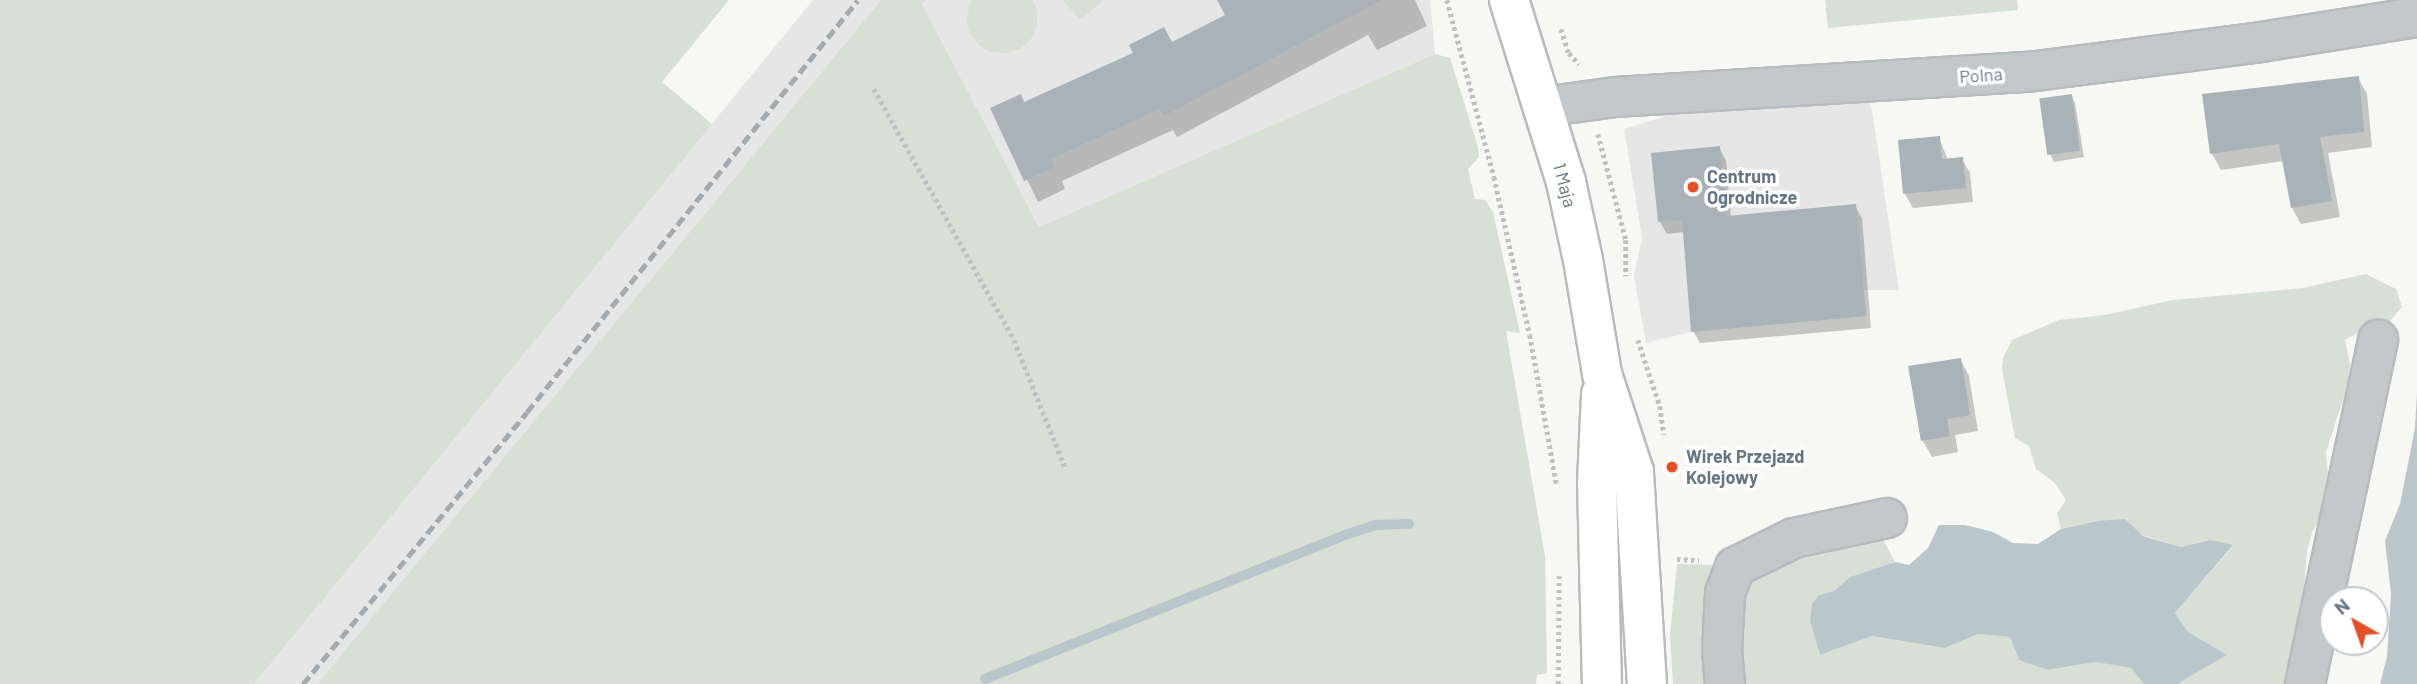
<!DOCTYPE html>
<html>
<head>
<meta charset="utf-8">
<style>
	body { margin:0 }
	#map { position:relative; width:2417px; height:684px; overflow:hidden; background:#f7f7f4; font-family:Barlow,sans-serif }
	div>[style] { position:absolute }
	.built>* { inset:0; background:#e5e6e5 }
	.green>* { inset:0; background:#d8dfd5 }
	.water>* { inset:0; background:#bac7ca }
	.shadow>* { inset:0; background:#0003 }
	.stream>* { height:10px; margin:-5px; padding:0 5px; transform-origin:5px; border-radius:5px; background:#bac7ca }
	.building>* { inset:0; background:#a9b2b7; transform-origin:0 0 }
	.path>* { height:4.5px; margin-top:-2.25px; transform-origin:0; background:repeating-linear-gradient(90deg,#bec0c2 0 3.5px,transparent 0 7px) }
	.roads { filter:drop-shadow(2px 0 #b7bbbf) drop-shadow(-2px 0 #b7bbbf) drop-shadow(0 2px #b7bbbf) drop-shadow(0 -2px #b7bbbf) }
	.minor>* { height:38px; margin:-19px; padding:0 19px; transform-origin:19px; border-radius:19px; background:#c4c8cb }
	.major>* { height:38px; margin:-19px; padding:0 19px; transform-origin:19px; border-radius:19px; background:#fff }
	.rail>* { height:5px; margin-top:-2.5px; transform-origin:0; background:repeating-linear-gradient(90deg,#a4abb0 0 10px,transparent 0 15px) }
	.dots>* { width:19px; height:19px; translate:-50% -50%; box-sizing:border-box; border:4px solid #fff; border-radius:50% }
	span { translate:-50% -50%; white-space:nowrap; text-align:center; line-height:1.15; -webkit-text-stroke:7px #fff; paint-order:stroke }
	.street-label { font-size:18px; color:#657786 }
	.poi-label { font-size:18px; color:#657786; font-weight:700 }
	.left { translate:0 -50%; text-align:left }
	.north { position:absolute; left:2319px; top:586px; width:70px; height:70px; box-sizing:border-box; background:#fff; border:2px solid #c1c9cf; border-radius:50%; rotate:320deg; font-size:19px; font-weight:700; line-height:28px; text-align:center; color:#657786 }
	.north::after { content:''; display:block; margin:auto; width:24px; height:32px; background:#e75024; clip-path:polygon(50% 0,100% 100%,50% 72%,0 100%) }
</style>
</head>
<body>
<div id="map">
	<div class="built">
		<div style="clip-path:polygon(813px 0,881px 0,317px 684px,254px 684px)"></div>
		<div style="clip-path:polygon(926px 0,1430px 0,1435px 54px,1039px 227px,922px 4px)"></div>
		<div style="clip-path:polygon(1867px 99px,1872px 110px,1899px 290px,1864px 290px,1866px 316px,1691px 332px,1646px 343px,1634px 275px,1642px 238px,1624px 129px,1663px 117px,1663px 109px)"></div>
	</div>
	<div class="green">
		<div style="clip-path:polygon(0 0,729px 0,662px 82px,712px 124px,254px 684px,0 684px)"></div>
		<div style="clip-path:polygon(881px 0,926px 0,922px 4px,1039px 227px,1435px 54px,1450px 58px,1478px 147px,1479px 157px,1468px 169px,1475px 199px,1485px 200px,1493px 212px,1520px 333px,1506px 331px,1545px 556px,1547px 673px,1537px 675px,1536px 684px,317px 684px)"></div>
		<div style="clip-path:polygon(971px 0,1033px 0,1037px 11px,1037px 26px,1031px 39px,1020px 49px,1005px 53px,990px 52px,978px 44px,970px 34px,966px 21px)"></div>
		<div style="clip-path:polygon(1063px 0,1104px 0,1080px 20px)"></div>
		<div style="clip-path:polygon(1825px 0,2017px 0,2018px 10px,1828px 28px)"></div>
		<div style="clip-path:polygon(2366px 274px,2396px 289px,2402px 307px,2388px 323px,2365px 329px,2345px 340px,2350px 365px,2348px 384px,2326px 452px,2329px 489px,2325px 512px,2313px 530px,2307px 550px,2302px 618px,2284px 684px,2177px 684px,2226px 655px,2188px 632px,2175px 613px,2233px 546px,2210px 540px,2181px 547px,2098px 521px,2061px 529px,2057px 513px,2066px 500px,2055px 483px,2036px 469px,2029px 446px,2015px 438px,2002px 369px,2003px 358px,2012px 340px,2059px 320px,2105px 315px,2173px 300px,2303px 288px)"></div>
		<div style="clip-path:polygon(1882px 538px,1895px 562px,1850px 577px,1834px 591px,1819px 595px,1810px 621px,1820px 655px,1872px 636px,1945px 648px,1978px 634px,2010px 637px,2019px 660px,2048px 670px,2095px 662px,2131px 668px,2144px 684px,1737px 684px,1741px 592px,1751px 579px,1763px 578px,1770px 568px,1791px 559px)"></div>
		<div style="clip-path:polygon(1677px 564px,1719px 565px,1716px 684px,1673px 684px,1670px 634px)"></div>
	</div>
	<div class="water">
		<div style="clip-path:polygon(2417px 393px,2417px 684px,2380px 684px,2387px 657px,2391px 594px,2385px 541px,2400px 504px,2415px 428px)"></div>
		<div style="clip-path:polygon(2125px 519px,2143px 536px,2181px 547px,2210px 540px,2233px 545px,2175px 613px,2188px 632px,2227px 655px,2177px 684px,2144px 684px,2131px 668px,2095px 662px,2048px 670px,2019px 660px,2010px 637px,1978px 634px,1945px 648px,1872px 636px,1820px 655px,1810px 621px,1812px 604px,1819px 595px,1834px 591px,1850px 577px,1895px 562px,1909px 565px,1928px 548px,1939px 525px,1965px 525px,1993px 532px,2013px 543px,2038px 544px,2061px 529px,2098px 521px)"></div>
	</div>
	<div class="shadow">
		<div style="clip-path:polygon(1232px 0,1415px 0,1427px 26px,1377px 50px,1368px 35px,1177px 137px,1173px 130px,1062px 181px,1065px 189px,1038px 202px,992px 109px,1024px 104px,1136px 53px,1172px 44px,1227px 16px)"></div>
		<div style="clip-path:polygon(2358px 78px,2367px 94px,2372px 147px,2328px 153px,2340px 217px,2301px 224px,2292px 208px,2284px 161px,2221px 170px,2212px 154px)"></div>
		<div style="clip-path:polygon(2071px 96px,2075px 103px,2084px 157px,2054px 162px,2050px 154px)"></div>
		<div style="clip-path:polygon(1939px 138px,1948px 160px,1962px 159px,1970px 173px,1973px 202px,1913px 208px,1905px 194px)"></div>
		<div style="clip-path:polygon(1719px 148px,1726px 160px,1731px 217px,1855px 206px,1862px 218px,1871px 328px,1700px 343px,1693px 331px,1684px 232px,1667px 234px,1660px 222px)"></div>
		<div style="clip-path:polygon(1960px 359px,1969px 376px,1978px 431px,1955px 435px,1958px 452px,1932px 457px,1923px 441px)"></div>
	</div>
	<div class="stream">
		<div style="left:985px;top:679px;width:385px;rotate:-21.8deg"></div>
		<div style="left:1342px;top:536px;width:36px;rotate:-18deg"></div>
		<div style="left:1376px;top:525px;width:33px;rotate:-2deg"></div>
	</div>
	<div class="building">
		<div style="clip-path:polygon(1217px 0,1381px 0,1164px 116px,1159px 109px,1051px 159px,1054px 167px,1024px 181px,990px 108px,1021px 94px,1024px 102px,1133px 53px,1129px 45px,1164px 27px,1172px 42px,1225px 15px)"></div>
		<div style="clip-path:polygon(2359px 76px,2364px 132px,2320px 137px,2332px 201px,2291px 208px,2279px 144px,2210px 154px,2202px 94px)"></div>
		<div style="left:2072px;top:94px;width:57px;height:33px;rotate:82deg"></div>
		<div style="clip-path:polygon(1940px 136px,1942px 159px,1963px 157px,1966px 188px,1903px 194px,1898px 140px)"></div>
		<div style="clip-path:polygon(1720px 146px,1727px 216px,1856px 204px,1866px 316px,1691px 332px,1682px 220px,1658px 222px,1651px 153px)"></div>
		<div style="clip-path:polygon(1961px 358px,1970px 415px,1947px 419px,1950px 436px,1921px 441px,1908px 366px)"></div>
	</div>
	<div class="path">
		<div style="left:1447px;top:0;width:183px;rotate:75.1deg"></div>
		<div style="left:1494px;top:177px;width:162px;rotate:77.2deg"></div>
		<div style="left:1530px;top:335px;width:154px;rotate:79.9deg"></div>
		<div style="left:1561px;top:29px;width:25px;rotate:72deg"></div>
		<div style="left:1569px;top:53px;width:15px;rotate:48deg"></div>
		<div style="left:874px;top:89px;width:287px;rotate:60.8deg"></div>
		<div style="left:1014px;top:340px;width:137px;rotate:68.1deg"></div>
		<div style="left:1598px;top:134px;width:110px;rotate:75.2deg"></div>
		<div style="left:1626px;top:240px;width:36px;rotate:90deg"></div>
		<div style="left:1638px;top:340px;width:70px;rotate:71.6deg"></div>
		<div style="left:1660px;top:406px;width:29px;rotate:82deg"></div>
		<div style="left:1677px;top:559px;width:22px;rotate:3deg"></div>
		<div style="left:1558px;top:684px;width:108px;rotate:-89.5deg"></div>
	</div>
	<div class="roads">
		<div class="minor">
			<div style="left:1543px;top:107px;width:73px;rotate:-7.9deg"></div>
			<div style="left:1615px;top:97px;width:414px;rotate:-3.5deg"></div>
			<div style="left:2028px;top:72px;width:235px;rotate:-7.3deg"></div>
			<div style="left:2261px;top:42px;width:158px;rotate:-9.1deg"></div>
			<div style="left:1725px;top:684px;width:32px;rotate:-95deg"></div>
			<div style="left:1722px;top:652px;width:59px;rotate:-87.1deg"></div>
			<div style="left:1725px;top:593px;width:28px;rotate:-69deg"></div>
			<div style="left:1735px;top:567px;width:66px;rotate:-26.2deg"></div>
			<div style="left:1794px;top:538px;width:95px;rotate:-12.1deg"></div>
			<div style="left:2305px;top:684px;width:352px;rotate:-78deg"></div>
		</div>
		<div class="major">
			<div style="left:1509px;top:0;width:191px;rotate:72.6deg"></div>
			<div style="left:1566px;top:182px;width:80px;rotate:77.7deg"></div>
			<div style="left:1583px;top:260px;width:116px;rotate:80.5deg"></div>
			<div style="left:1602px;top:374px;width:103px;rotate:71.9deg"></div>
			<div style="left:1634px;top:472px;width:212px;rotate:86.5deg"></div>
			<div style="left:1601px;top:394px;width:89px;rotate:92.6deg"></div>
			<div style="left:1597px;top:483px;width:201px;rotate:88.6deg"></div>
		</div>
	</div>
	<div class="rail">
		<div style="left:303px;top:684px;width:352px;rotate:-50.5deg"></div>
		<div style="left:527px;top:412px;width:528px;rotate:-51.22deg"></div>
	</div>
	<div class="dots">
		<div style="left:1693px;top:187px;background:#e75024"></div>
		<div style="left:1672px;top:467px;background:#e75024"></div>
	</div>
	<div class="street-label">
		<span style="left:1981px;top:75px;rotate:-4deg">Polna</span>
		<span style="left:1565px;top:185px;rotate:75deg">1 Maja</span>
	</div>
	<div class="poi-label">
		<span class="left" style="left:1707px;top:187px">Centrum<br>Ogrodnicze</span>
		<span class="left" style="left:1686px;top:467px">Wirek Przejazd<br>Kolejowy</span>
	</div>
	<div class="north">N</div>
</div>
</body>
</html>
